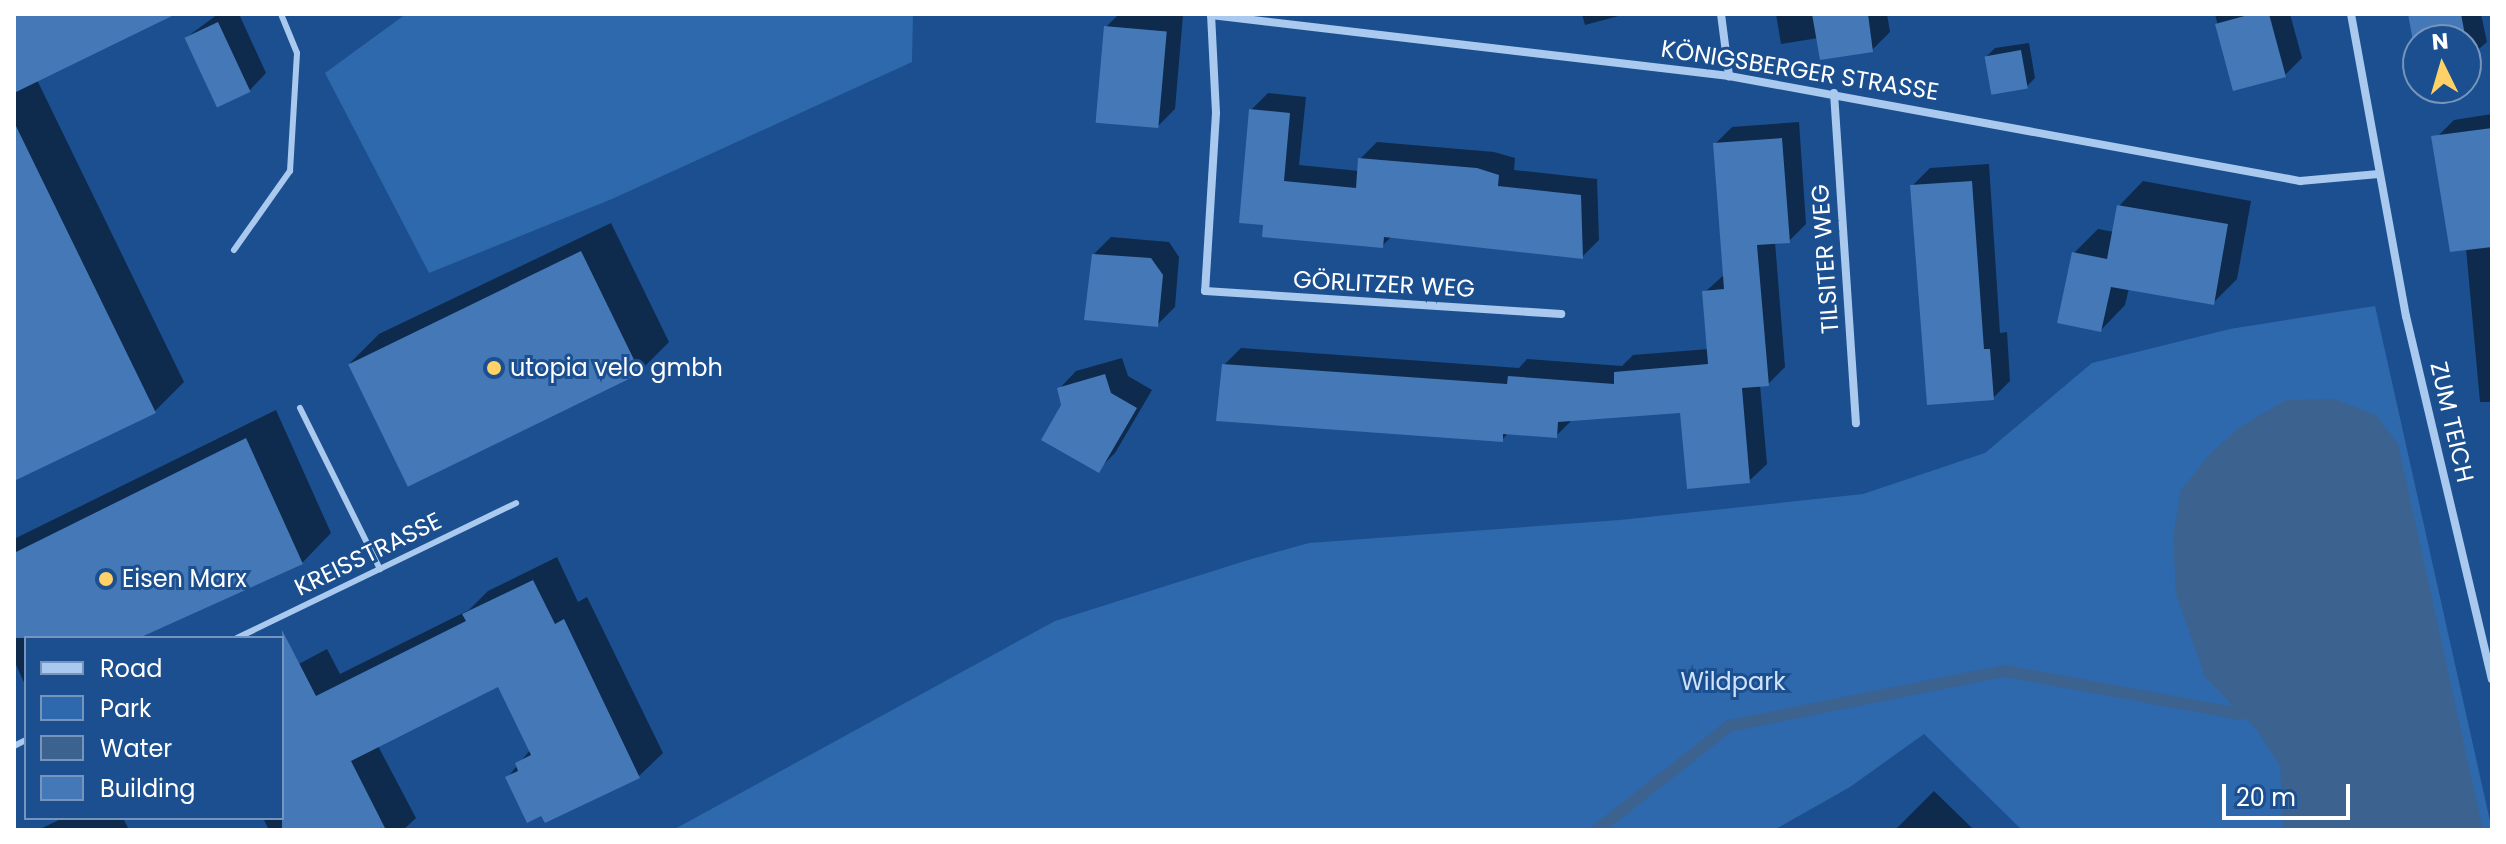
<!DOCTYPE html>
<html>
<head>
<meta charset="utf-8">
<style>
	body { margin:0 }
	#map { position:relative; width:2506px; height:844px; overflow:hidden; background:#1b4f8f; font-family:Poppins,sans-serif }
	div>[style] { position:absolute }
	.green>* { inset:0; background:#2e69ad }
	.water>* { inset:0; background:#3c6290 }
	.shadow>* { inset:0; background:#0007 }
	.stream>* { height:12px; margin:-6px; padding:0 6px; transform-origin:6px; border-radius:6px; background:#3c6290 }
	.building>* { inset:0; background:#4478b7; transform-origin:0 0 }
	.service>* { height:6px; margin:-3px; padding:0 3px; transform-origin:3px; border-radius:3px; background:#a9c9ee }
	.minor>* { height:8px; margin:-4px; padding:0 4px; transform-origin:4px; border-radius:4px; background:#a9c9ee }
	.dots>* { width:22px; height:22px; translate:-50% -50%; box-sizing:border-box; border:4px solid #1b4f8f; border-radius:50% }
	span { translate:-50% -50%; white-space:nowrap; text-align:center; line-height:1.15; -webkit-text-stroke:6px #1b4f8f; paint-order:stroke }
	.street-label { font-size:24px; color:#fff }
	.poi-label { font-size:24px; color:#fff }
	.left { translate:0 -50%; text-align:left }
	.park-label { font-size:24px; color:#cfe3fa }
	.frame { position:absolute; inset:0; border:16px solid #fff; pointer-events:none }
	.legend { position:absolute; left:24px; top:636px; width:260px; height:184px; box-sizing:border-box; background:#1b4f8f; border:2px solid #7695bc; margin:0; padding:10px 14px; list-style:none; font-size:24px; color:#fff }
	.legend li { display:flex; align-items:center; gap:16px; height:40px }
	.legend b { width:40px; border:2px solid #7695bc }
	.north { position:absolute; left:2402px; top:24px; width:80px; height:80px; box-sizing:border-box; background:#1b4f8f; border:2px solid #7695bc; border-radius:50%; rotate:355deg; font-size:22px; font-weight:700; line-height:32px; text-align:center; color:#fff }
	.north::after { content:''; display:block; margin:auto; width:28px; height:36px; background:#ffd166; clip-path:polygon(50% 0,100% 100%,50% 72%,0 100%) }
	.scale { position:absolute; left:2222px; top:784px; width:128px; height:36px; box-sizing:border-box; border:4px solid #fff; border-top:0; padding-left:10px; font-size:24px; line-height:28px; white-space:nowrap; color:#fff; -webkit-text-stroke:6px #1b4f8f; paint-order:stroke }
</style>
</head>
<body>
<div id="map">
	<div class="green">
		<div style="clip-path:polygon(406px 14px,913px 14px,912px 62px,612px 199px,429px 273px,325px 73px)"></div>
		<div style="clip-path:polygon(2375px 306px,2492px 830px,2022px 830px,1924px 734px,1850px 787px,1774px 830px,673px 830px,1055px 621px,1248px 560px,1309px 543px,1620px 520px,1863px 494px,1985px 453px,2092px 363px,2230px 329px)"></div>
	</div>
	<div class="water">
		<div style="clip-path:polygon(2334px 399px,2376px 415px,2398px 444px,2483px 830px,2283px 830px,2280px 766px,2257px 730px,2205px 677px,2176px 594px,2173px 537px,2181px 490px,2209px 455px,2240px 427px,2286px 400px)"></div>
	</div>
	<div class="shadow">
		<div style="clip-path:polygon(14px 14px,157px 14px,37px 80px,184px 382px,155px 411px,14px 479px)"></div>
		<div style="clip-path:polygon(218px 14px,239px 14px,266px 73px,249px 91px,187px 37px)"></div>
		<div style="clip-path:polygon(1119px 14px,1183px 15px,1175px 109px,1158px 126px,1106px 27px)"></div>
		<div style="clip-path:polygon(1582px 14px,1626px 14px,1585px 25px)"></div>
		<div style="clip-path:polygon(1776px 14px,1887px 14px,1890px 32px,1872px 50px,1818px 38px,1781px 44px)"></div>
		<div style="clip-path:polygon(2215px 14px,2290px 14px,2302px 58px,2285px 75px,2234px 89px)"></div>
		<div style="clip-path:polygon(2410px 14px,2481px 14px,2487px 42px,2466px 60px,2466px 40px,2418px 40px,2418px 57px)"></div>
		<div style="clip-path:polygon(2029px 43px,2035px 78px,2027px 86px,1986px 57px,1995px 48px)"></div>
		<div style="clip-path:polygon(1268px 93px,1306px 97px,1299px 165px,1359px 171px,1360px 159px,1377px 142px,1494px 152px,1515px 158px,1514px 170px,1597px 179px,1599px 240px,1582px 257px,1392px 236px,1382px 246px,1265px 223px,1251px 110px)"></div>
		<div style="clip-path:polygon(2492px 114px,2492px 402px,2480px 402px,2466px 248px,2437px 137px,2454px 120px)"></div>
		<div style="clip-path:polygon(1799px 122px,1806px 224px,1789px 241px,1775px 242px,1785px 367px,1768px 384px,1760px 385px,1767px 464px,1749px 481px,1681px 411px,1573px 419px,1556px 436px,1509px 432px,1502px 440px,1224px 365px,1241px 348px,1519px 368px,1527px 359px,1622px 366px,1633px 355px,1709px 349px,1705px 292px,1725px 274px,1715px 144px,1732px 127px)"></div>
		<div style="clip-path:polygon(1989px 164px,2000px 333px,2007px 332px,2010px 381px,1993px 398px,1912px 186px,1930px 168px)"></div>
		<div style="clip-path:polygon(2143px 181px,2251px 201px,2237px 279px,2213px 303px,2129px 288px,2125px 305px,2101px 330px,2074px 253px,2098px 229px,2114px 232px,2119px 206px)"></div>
		<div style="clip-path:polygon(611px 223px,669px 342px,639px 372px,350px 363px,379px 334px)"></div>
		<div style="clip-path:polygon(1111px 237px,1169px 242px,1179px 257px,1175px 307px,1157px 325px,1094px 254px)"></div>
		<div style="clip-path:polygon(1122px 358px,1128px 376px,1152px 390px,1115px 453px,1098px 470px,1059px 389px,1076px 371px)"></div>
		<div style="clip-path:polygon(276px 410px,331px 533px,302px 563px,134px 638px,26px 638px,26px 687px,14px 660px,14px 539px)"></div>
		<div style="clip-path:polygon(557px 557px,578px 602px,587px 597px,663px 753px,639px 776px,546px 821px,507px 778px,531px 749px,499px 684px,378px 746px,416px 818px,403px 830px,269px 830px,263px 818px,282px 818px,282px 673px,327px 649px,340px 674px,469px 610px,488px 591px)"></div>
		<div style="clip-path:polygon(1934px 791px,1974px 830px,1895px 830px)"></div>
		<div style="clip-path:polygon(63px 818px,123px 818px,129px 830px,38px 830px)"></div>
	</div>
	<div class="stream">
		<div style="left:1597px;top:830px;width:168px;rotate:-38.2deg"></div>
		<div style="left:1729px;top:726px;width:281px;rotate:-11.3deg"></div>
		<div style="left:2005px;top:671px;width:239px;rotate:10.4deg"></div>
	</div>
	<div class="building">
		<div style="clip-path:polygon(14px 14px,176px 14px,14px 93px)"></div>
		<div style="clip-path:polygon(1812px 14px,1868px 14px,1873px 52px,1820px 60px)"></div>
		<div style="clip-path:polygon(2252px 14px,2269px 14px,2286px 77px,2233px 91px,2215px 24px)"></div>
		<div style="clip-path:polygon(2408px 14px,2461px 14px,2470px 61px,2466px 62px,2466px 40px,2418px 40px,2418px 68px)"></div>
		<div style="left:218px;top:22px;width:77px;height:37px;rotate:65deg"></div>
		<div style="left:1104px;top:26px;width:63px;height:97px;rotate:5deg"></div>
		<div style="left:2021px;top:50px;width:39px;height:37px;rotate:80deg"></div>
		<div style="clip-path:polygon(1249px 109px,1290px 113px,1284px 181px,1356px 188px,1358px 158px,1477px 168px,1499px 175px,1498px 186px,1581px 195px,1583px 259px,1384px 237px,1383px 248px,1262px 237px,1263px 225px,1239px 223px)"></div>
		<div style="clip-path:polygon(14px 122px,156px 413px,14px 481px)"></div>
		<div style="clip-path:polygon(2492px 128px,2492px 247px,2450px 252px,2431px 136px)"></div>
		<div style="clip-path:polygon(1782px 138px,1790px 243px,1757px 245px,1769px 386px,1742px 388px,1750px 483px,1687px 489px,1680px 413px,1558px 422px,1557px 438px,1503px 434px,1503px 442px,1216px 421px,1222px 364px,1507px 384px,1508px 376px,1614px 384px,1614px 372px,1708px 364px,1702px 291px,1724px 289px,1713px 143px)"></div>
		<div style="clip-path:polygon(1972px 181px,1984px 349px,1990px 349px,1994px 400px,1927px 405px,1910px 185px)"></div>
		<div style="clip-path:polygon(2117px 205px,2228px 224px,2214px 305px,2111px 287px,2101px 332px,2057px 323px,2072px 252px,2107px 259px)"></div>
		<div style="left:581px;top:251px;width:136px;height:259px;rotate:64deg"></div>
		<div style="clip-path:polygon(1092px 254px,1151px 258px,1163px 275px,1158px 327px,1084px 320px)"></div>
		<div style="clip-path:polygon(1105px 374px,1111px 393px,1137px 408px,1099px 473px,1041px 440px,1061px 405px,1057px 388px)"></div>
		<div style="clip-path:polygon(246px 438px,303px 564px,139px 638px,14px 638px,14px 553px)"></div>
		<div style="clip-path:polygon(533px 580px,555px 624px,564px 619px,640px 778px,545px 823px,541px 816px,527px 823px,505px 777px,518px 771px,515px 763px,531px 755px,498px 687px,351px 761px,386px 830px,282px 830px,282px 630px,316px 696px,466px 621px,462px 614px)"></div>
	</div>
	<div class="service">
		<div style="left:234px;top:250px;width:97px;rotate:-54.7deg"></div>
		<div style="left:290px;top:171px;width:118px;rotate:-86.6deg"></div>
		<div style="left:297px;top:53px;width:42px;rotate:-112.3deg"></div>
		<div style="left:300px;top:408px;width:180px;rotate:63.6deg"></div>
		<div style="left:237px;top:638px;width:310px;rotate:-25.8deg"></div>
		<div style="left:14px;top:746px;width:13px;rotate:-27deg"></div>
	</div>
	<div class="minor">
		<div style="left:1211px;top:14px;width:99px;rotate:87.1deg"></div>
		<div style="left:1216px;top:113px;width:178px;rotate:93.5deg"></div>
		<div style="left:1205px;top:291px;width:357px;rotate:3.7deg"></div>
		<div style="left:1721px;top:14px;width:63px;rotate:82.6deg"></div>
		<div style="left:2351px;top:14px;width:307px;rotate:79.7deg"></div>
		<div style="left:2406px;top:316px;width:373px;rotate:76.7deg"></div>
		<div style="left:1211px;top:15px;width:522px;rotate:6.72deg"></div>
		<div style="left:1729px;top:76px;width:581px;rotate:10.42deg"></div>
		<div style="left:2300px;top:181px;width:79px;rotate:-5.1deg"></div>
		<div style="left:1834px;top:93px;width:331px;rotate:86.2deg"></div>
	</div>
	<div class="dots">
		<div style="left:494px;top:368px;background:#ffd166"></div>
		<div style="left:106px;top:579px;background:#ffd166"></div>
	</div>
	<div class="street-label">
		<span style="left:1800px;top:70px;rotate:9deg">KÖNIGSBERGER STRASSE</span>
		<span style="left:1825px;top:259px;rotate:-94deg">TILSITER WEG</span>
		<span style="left:1384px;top:284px;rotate:3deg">GÖRLITZER WEG</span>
		<span style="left:2452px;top:422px;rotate:77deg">ZUM TEICH</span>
		<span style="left:368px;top:554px;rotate:-26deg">KREISSTRASSE</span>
	</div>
	<div class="poi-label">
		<span class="left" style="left:510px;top:368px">utopia velo gmbh</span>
		<span class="left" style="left:122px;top:579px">Eisen Marx</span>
	</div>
	<div class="park-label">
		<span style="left:1733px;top:682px">Wildpark</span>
	</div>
	<div class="frame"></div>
	<ul class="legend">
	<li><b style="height:10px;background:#a9c9ee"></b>Road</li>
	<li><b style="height:22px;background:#2e69ad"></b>Park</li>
	<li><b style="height:22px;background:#3c6290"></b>Water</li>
	<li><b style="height:22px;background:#4478b7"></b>Building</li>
	</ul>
	<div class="north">N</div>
	<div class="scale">20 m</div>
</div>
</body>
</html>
